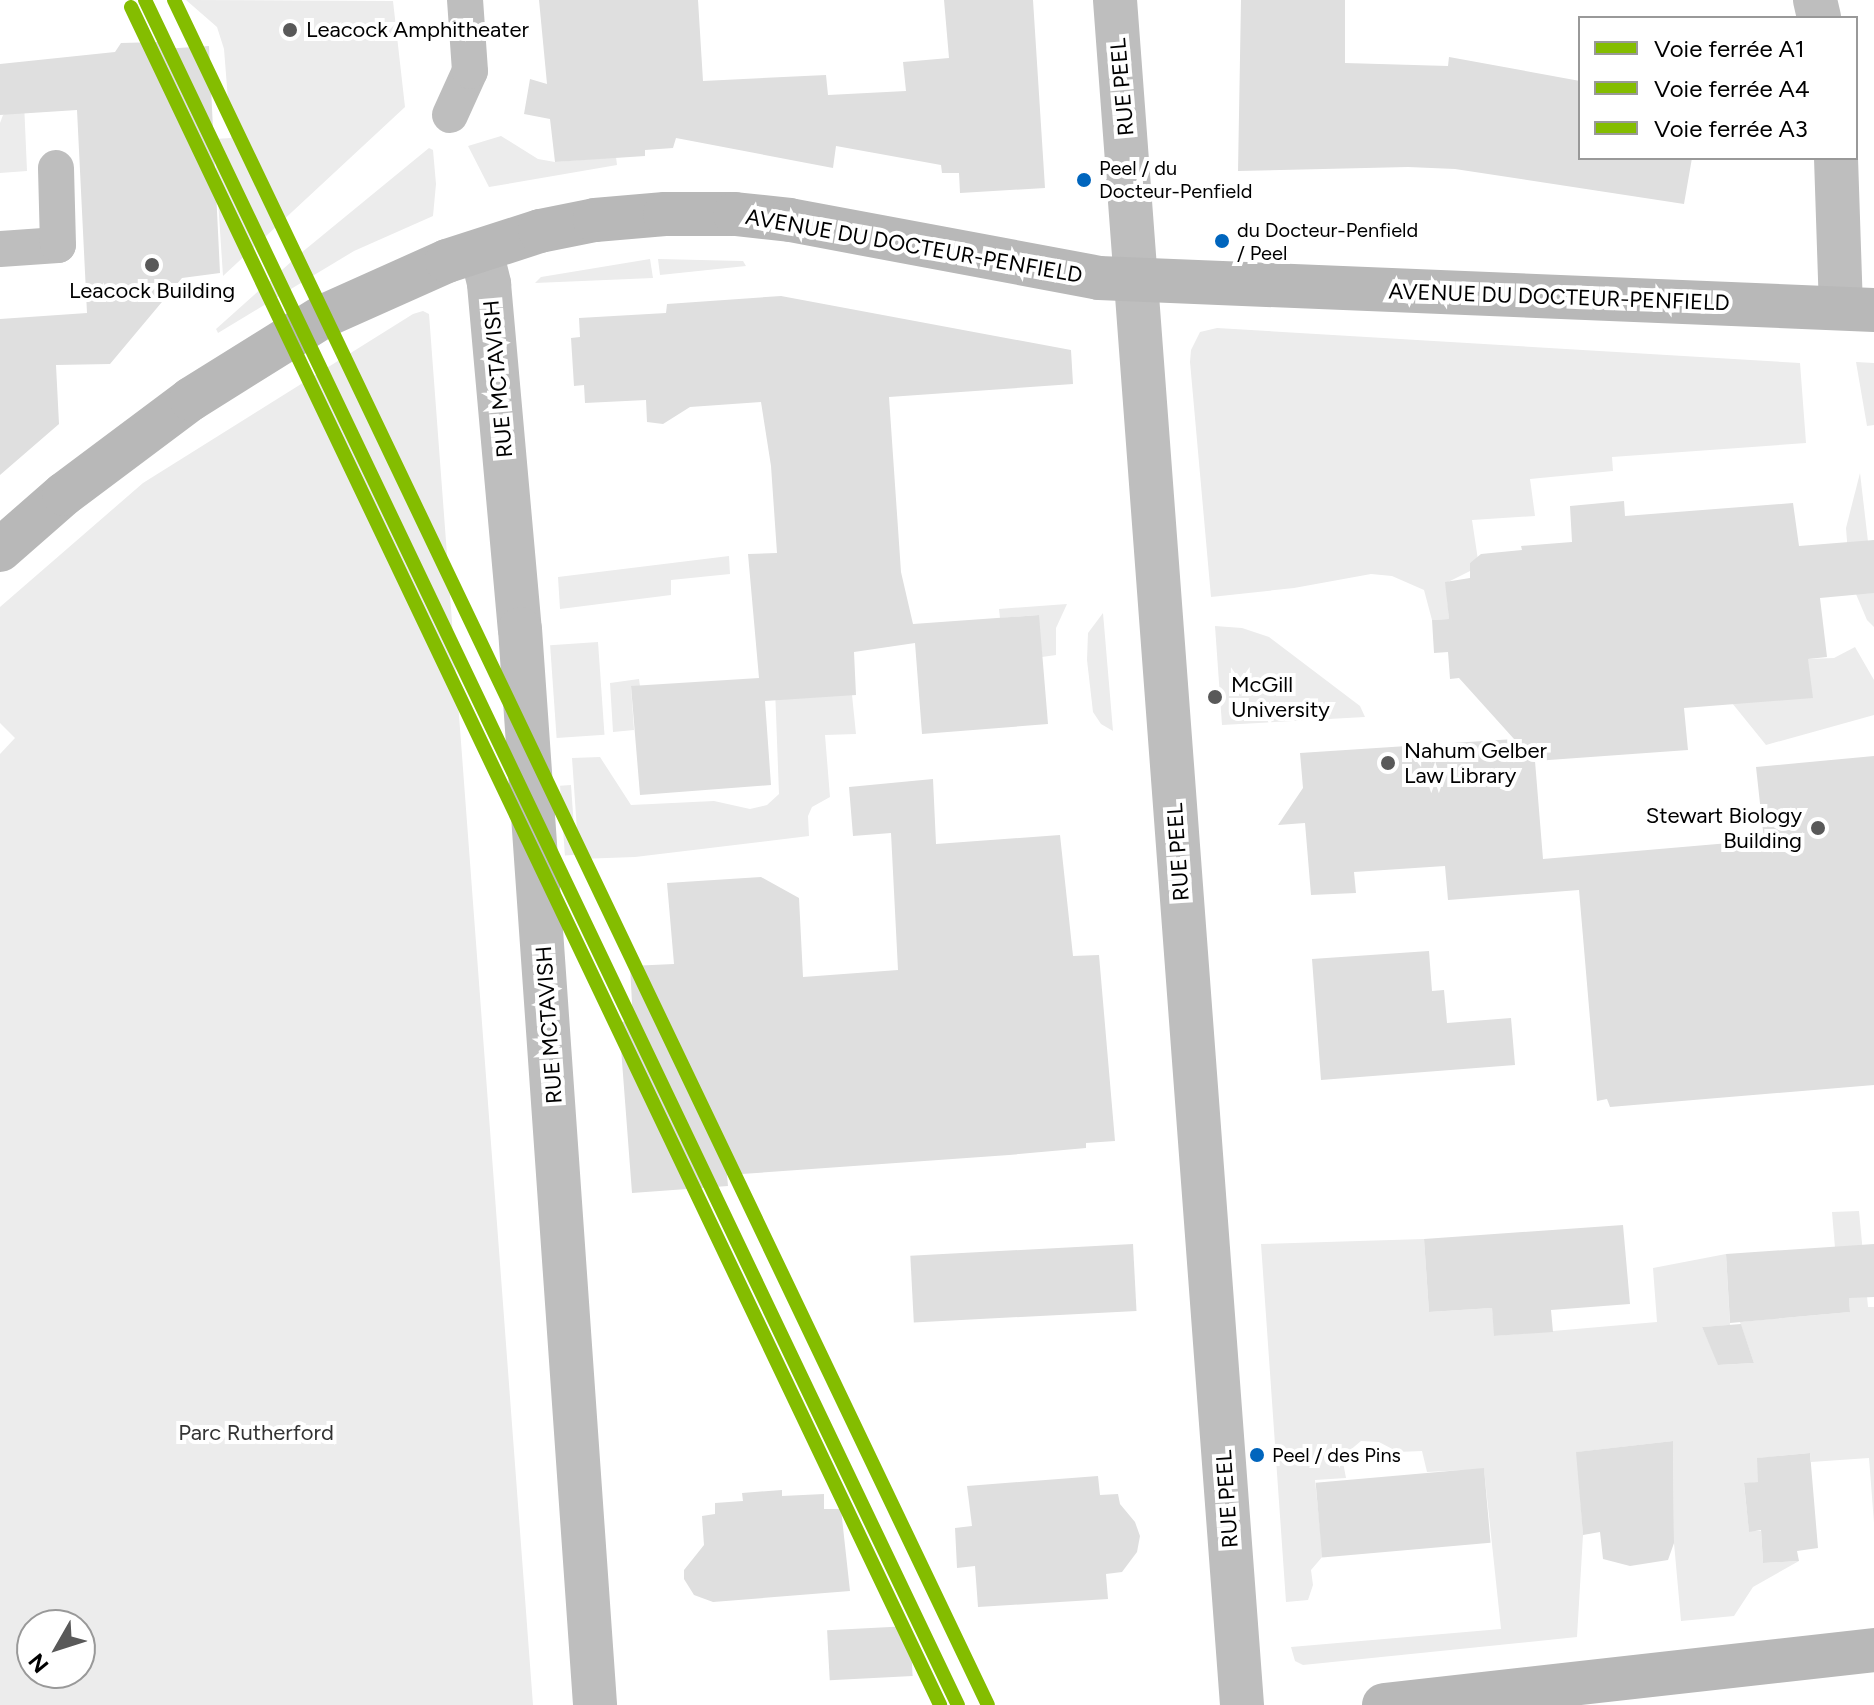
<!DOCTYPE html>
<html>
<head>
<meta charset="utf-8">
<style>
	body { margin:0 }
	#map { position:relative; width:1874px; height:1705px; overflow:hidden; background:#fff; font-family:Figtree,sans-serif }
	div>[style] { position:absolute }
	.green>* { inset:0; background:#ececec; transform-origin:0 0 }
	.building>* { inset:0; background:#dfdfdf; transform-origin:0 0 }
	.pedestrian>* { height:36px; margin:-18px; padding:0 18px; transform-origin:18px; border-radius:18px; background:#bebebe }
	.minor>* { height:44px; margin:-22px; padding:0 22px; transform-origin:22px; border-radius:22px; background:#bebebe }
	.tertiary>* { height:44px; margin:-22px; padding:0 22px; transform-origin:22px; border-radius:22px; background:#bebebe }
	.secondary>* { height:44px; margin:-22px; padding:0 22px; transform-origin:22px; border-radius:22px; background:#b8b8b8 }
	.rail-1>* { height:14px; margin:-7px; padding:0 7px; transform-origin:7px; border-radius:7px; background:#84bd00 }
	.rail-2>* { height:14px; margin:-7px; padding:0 7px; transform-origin:7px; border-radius:7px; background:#84bd00 }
	.rail-3>* { height:14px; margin:-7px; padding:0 7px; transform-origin:7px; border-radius:7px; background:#84bd00 }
	.dots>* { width:22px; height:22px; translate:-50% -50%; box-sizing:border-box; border:4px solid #fff; border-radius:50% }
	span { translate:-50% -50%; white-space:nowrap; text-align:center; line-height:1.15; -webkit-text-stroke:8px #fff; paint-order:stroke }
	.bus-label { font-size:20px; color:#000 }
	.left { translate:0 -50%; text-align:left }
	.poi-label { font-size:22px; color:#000 }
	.right { translate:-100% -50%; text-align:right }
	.street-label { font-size:22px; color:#000 }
	.park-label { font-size:22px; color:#333 }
	.legend { position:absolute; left:1578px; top:16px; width:280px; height:144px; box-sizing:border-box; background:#fff; border:2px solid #999; margin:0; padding:10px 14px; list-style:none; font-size:24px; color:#000 }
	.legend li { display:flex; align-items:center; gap:16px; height:40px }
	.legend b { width:40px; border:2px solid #999 }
	.north { position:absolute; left:16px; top:1609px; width:80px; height:80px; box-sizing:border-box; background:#fff; border:2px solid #999; border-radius:50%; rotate:231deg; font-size:22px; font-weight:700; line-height:32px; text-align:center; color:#000 }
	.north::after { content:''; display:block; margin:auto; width:28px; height:36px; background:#595959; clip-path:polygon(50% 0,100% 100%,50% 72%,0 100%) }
</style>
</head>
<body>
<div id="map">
	<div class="green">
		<div style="clip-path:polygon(186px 0,393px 1px,405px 107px,223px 276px,214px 139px,231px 138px,224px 49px,217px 27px)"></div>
		<div style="clip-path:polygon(24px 102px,27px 171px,0 173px,0 123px,3px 115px)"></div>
		<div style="clip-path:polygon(501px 136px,538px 159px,555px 162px,616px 157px,617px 165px,489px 187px,468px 146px)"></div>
		<div style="clip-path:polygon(429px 148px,433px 150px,436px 184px,433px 216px,354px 251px,218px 333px,216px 329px,301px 253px)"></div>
		<div style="clip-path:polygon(650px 259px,653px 278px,535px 283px,541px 277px)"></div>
		<div style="clip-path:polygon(658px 259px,743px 261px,746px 266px,660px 275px)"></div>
		<div style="clip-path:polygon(evenodd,423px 311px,429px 314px,533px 1705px,0 1705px,0 754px,15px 738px,0 723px,0 607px,143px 483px,413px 314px,423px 311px,32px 1625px,80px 1625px,80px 1673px,32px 1673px,32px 1625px)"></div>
		<div style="clip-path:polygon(1217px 328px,1800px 363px,1806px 443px,1612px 457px,1613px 471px,1530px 479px,1535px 516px,1472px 520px,1478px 560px,1470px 563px,1470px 571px,1446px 583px,1449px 619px,1432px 620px,1424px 590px,1392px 576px,1371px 574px,1294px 588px,1211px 597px,1190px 362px,1191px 350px,1200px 332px)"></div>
		<div style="clip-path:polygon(1856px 362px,1874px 363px,1874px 425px,1867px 426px)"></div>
		<div style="clip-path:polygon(1860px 473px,1874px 593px,1874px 627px,1867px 620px,1850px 580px,1846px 528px)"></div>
		<div style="clip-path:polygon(729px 556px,730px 574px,671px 580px,671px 595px,560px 609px,558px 577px)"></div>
		<div style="clip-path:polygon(1067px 604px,1056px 628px,1056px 655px,1042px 657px,1038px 615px,1000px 618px,999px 609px)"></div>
		<div style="clip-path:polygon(1103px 613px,1113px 731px,1101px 724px,1093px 712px,1087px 660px,1088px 633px)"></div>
		<div style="clip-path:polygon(1215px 626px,1242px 628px,1269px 637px,1360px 706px,1365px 717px,1222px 725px)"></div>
		<div style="left:598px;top:642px;width:93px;height:48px;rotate:86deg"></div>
		<div style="clip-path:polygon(1855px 647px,1874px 680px,1874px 715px,1766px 745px,1732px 703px,1808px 659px,1834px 658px)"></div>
		<div style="clip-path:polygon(774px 662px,852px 695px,856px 734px,825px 735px,830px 797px,812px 807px,808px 816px,809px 836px,635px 857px,579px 859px,572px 758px,600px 757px,631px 805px,714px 801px,750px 809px,767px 805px,779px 794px)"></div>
		<div style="clip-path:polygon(639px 679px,640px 686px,631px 687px,634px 730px,613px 732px,610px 683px)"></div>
		<div style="left:571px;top:785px;width:70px;height:11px;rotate:86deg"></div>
		<div style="clip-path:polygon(1859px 1211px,1868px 1307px,1874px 1307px,1874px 1523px,1869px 1458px,1811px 1462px,1810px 1453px,1758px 1458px,1758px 1482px,1744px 1484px,1749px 1531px,1761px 1531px,1763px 1563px,1799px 1561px,1753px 1587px,1734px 1616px,1681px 1621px,1674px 1543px,1673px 1441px,1577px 1452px,1583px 1535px,1577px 1637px,1303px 1665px,1295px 1661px,1291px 1647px,1501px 1629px,1484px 1469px,1427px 1472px,1422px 1451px,1398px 1452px,1379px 1442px,1361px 1441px,1342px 1457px,1346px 1478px,1315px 1480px,1323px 1556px,1311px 1570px,1313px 1585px,1308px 1600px,1286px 1602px,1261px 1244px,1424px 1239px,1429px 1312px,1492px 1308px,1495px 1336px,1657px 1322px,1653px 1268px,1726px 1254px,1730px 1325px,1702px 1327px,1719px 1365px,1754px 1363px,1740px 1322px,1850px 1312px,1845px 1247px,1835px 1248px,1832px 1212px)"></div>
	</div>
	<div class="building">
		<div style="clip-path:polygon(539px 0,698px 0,703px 81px,826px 75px,828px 95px,906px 91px,903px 62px,949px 58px,944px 0,1033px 0,1045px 188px,960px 193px,959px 173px,942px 173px,941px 165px,836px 146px,833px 168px,676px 138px,673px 148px,645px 150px,645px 156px,555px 162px,550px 119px,524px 114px,530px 79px,547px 84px)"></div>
		<div style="clip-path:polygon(1241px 0,1345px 0,1345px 63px,1448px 66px,1449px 57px,1580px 81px,1580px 158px,1692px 158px,1684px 204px,1455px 169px,1408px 167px,1238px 171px)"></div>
		<div style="clip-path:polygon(160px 42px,163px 49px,209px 46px,220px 273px,182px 278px,110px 364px,56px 365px,59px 424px,0 475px,0 319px,87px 313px,77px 110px,0 115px,0 64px,115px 52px,121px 43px)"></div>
		<div style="clip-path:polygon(781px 296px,1071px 350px,1073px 384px,889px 397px,901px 572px,913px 624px,1039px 615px,1048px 724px,922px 734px,915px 643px,854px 652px,856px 695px,765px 701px,771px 785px,640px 795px,631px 686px,759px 678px,748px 554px,777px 553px,771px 466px,761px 402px,690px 407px,663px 424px,647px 422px,646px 400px,585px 403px,584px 385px,574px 386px,571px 338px,580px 337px,579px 318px,666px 313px,667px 304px)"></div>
		<div style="clip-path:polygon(1624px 501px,1625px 516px,1793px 503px,1799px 546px,1874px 540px,1874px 593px,1820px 598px,1827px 657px,1808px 659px,1813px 698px,1684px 708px,1688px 750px,1535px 761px,1543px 859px,1764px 840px,1756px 767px,1874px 756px,1874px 1085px,1610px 1107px,1607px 1099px,1597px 1101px,1579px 890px,1448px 900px,1445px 866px,1354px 872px,1356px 893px,1311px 895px,1305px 823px,1278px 825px,1303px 788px,1300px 753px,1514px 739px,1459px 678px,1450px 679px,1448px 652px,1434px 653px,1432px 620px,1449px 619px,1445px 582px,1470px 578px,1470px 563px,1481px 554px,1522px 550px,1521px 546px,1572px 542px,1570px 506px)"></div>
		<div style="clip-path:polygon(933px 779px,936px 844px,1060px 835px,1073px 956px,1099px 955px,1115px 1141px,1086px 1143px,1086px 1148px,1009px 1155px,727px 1175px,728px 1186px,632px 1193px,619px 1022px,633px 1021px,630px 966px,674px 964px,667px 883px,761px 877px,799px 898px,803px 977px,898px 970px,891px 833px,853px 836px,849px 787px)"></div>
		<div style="clip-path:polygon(1429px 951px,1432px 991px,1444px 990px,1447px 1023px,1511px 1018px,1515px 1065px,1321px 1080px,1312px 959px)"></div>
		<div style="clip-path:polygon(1623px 1225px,1630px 1304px,1551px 1310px,1553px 1332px,1494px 1336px,1492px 1308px,1429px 1312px,1424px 1239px)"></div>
		<div style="left:1133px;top:1244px;width:67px;height:223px;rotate:87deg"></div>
		<div style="clip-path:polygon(1874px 1244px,1874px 1297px,1849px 1298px,1850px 1312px,1730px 1323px,1726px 1254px)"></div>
		<div style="clip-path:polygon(1741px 1324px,1754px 1363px,1718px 1365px,1702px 1327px)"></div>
		<div style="clip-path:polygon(1673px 1441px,1674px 1543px,1668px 1560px,1630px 1566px,1603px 1559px,1600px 1532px,1583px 1535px,1576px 1452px)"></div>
		<div style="clip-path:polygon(1810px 1453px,1818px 1548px,1797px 1551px,1799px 1561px,1763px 1563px,1761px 1530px,1749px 1532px,1744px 1483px,1758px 1482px,1757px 1458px)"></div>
		<div style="left:1484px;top:1468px;width:75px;height:169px;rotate:85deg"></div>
		<div style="clip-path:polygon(1098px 1476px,1100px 1495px,1118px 1494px,1120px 1504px,1135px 1522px,1140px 1536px,1137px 1552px,1122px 1572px,1106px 1574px,1108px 1599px,978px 1607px,975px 1566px,957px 1568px,955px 1528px,972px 1526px,967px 1486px)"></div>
		<div style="clip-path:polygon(782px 1490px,782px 1496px,824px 1494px,824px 1509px,841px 1509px,850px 1591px,713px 1602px,694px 1595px,684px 1579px,684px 1570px,704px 1545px,702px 1516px,715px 1514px,715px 1503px,743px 1501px,742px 1493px)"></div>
		<div style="left:910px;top:1626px;width:50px;height:83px;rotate:87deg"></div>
	</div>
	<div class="pedestrian">
		<div style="left:450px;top:115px;width:48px;rotate:-65.6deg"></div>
		<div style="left:470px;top:71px;width:71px;rotate:-94deg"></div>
		<div style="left:0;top:249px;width:58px;rotate:-3.9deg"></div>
		<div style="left:58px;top:245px;width:77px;rotate:-91.5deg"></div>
	</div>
	<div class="minor">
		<div style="left:1815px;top:0;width:18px;rotate:77deg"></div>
		<div style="left:1836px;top:158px;width:150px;rotate:88.1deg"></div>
		<div style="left:481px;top:251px;width:34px;rotate:76deg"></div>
		<div style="left:489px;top:284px;width:346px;rotate:84.9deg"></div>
		<div style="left:520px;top:629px;width:1079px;rotate:86.01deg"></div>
	</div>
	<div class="tertiary">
		<div style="left:1115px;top:0;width:1710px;rotate:85.74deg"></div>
	</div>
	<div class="secondary">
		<div style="left:0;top:550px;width:85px;rotate:-41.2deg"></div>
		<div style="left:64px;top:494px;width:159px;rotate:-36.8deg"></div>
		<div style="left:191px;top:399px;width:157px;rotate:-32deg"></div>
		<div style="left:324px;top:316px;width:135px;rotate:-24.1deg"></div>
		<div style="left:447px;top:261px;width:98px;rotate:-17.9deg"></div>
		<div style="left:540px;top:231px;width:56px;rotate:-11.3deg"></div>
		<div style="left:595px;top:220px;width:70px;rotate:-4.9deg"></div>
		<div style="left:665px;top:214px;width:70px"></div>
		<div style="left:735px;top:214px;width:55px;rotate:6.2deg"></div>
		<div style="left:790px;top:220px;width:314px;rotate:10.6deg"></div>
		<div style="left:1099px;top:278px;width:776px;rotate:2.36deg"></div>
		<div style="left:1384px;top:1705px;width:493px;rotate:-6.4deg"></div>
	</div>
	<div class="rail-1">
		<div style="left:174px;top:0;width:1889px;rotate:64.48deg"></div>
	</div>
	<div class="rail-2">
		<div style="left:145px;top:0;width:1889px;rotate:64.51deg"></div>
	</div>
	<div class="rail-3">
		<div style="left:131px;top:7px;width:1881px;rotate:64.52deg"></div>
	</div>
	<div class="dots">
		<div style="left:290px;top:30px;background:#595959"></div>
		<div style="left:1084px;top:180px;background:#0065bd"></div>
		<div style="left:1222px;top:241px;background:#0065bd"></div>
		<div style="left:152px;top:265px;background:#595959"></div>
		<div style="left:1215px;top:697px;background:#595959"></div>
		<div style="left:1388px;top:763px;background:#595959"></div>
		<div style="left:1818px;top:828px;background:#595959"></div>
		<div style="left:1257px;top:1455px;background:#0065bd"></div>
	</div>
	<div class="bus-label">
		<span class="left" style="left:1099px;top:180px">Peel / du<br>Docteur-Penfield</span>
		<span class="left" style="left:1237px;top:242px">du Docteur-Penfield<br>/ Peel</span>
		<span class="left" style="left:1272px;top:1455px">Peel / des Pins</span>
	</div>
	<div class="poi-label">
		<span class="left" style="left:306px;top:30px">Leacock Amphitheater</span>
		<span style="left:152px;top:291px">Leacock Building</span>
		<span class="left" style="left:1231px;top:697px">McGill<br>University</span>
		<span class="left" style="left:1404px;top:763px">Nahum Gelber<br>Law Library</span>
		<span class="right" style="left:1802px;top:828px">Stewart Biology<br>Building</span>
	</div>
	<div class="street-label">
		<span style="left:1122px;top:87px;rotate:-95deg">RUE PEEL</span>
		<span style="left:914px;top:246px;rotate:10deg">AVENUE DU DOCTEUR-PENFIELD</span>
		<span style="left:1559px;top:297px;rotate:2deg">AVENUE DU DOCTEUR-PENFIELD</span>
		<span style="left:498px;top:379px;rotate:-95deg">RUE MCTAVISH</span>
		<span style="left:1178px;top:852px;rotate:-94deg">RUE PEEL</span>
		<span style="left:549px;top:1025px;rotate:-94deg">RUE MCTAVISH</span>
		<span style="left:1227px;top:1499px;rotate:-94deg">RUE PEEL</span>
	</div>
	<div class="park-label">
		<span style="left:256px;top:1433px">Parc Rutherford</span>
	</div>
	<ul class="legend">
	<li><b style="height:10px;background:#84bd00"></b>Voie ferrée A1</li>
	<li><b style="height:10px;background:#84bd00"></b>Voie ferrée A4</li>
	<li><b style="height:10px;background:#84bd00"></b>Voie ferrée A3</li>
	</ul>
	<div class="north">N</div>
</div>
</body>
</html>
